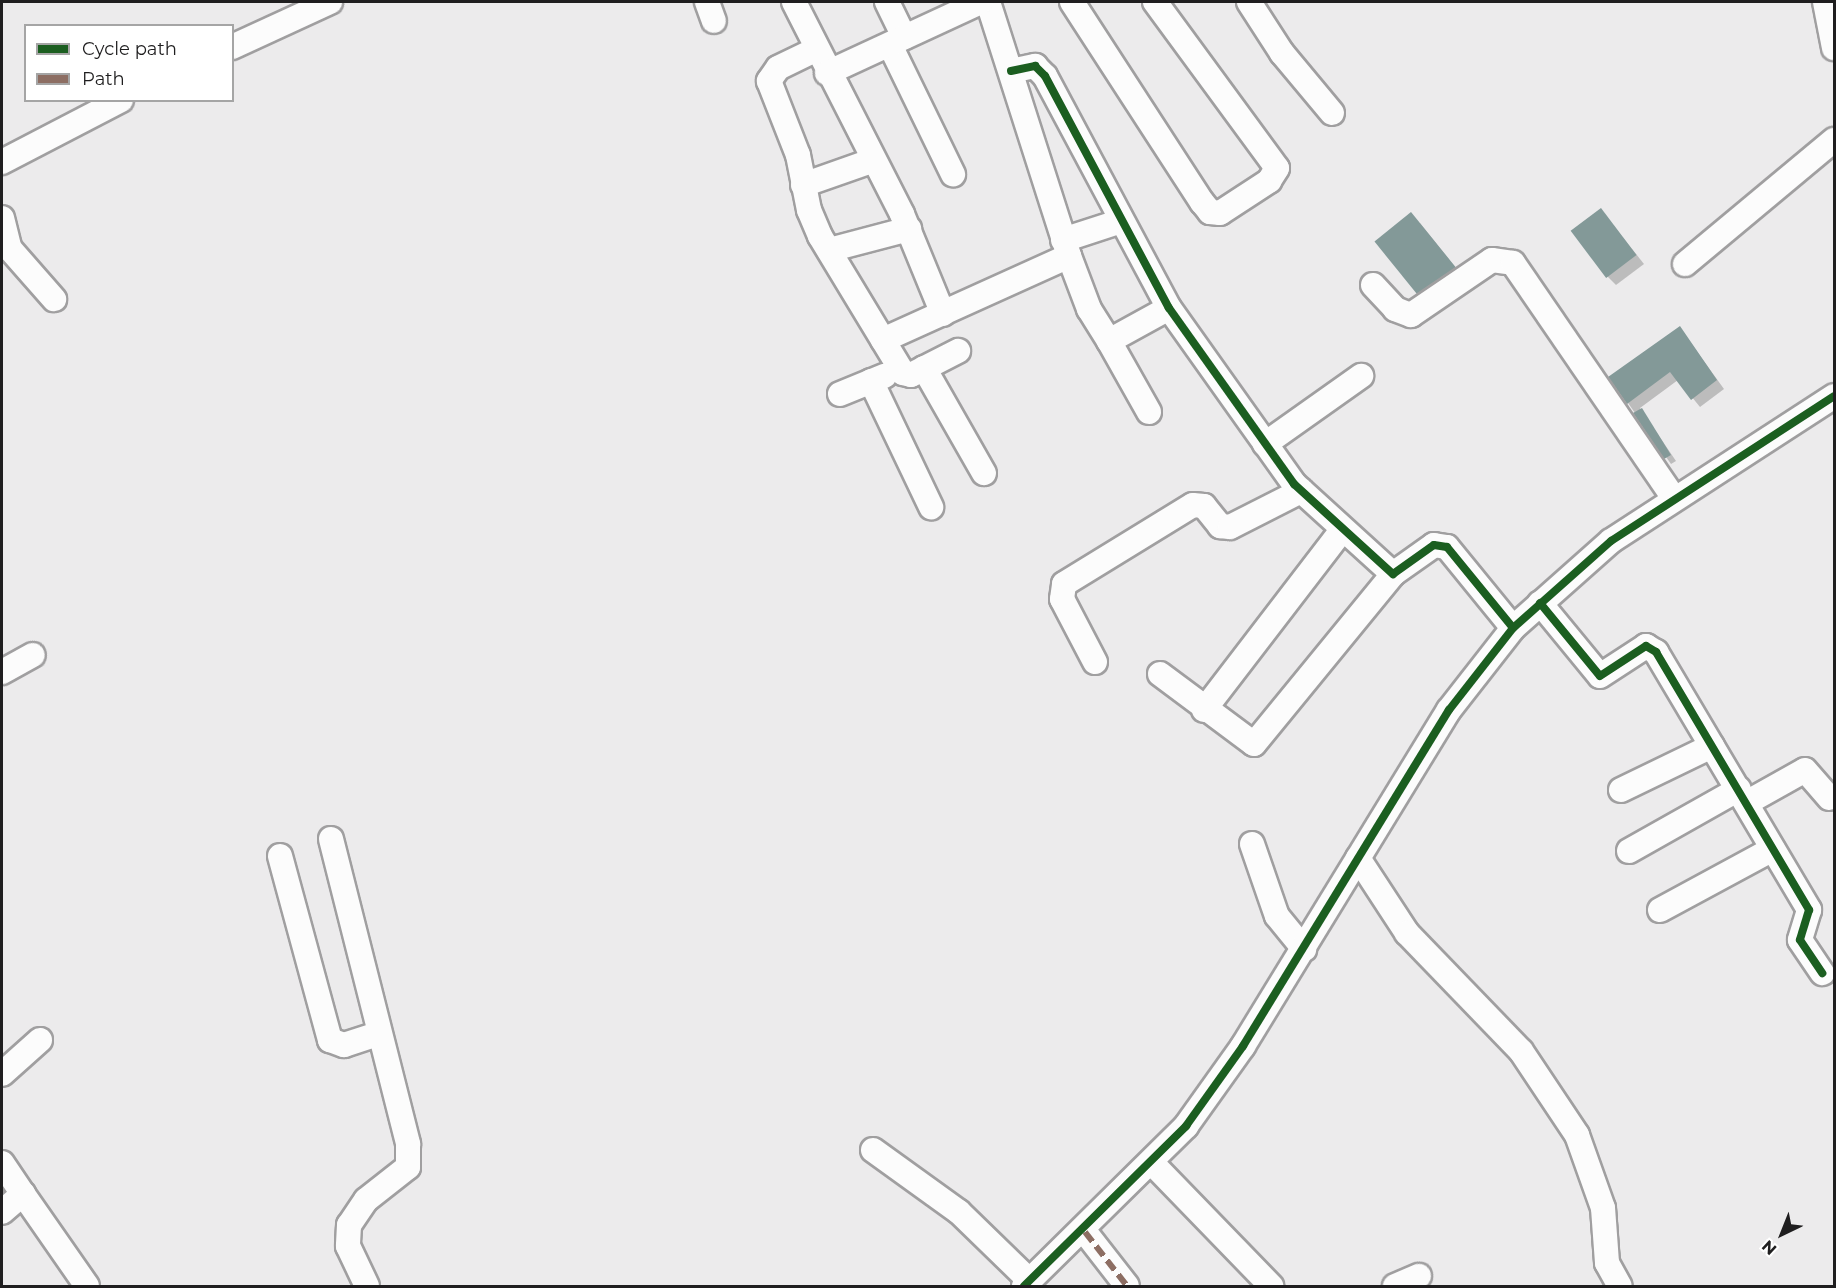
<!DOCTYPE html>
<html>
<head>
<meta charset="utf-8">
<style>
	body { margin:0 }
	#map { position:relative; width:1836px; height:1288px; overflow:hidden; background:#ecebec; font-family:Montserrat,sans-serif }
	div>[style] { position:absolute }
	.shadow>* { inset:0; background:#0003 }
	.building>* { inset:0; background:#839998; transform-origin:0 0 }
	.roads { filter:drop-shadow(2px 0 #a09fa0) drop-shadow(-2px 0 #a09fa0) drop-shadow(0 2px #a09fa0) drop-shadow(0 -2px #a09fa0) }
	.minor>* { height:24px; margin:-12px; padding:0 12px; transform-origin:12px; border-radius:12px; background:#fcfcfc }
	.quiet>* { height:6px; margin-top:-3px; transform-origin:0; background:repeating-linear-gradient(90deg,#8d6e63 0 12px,transparent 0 18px) }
	.cycleway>* { height:8px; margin:-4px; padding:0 4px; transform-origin:4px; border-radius:4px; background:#1b5e20 }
	span { translate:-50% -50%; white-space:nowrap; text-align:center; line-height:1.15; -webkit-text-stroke:4.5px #fff; paint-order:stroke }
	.frame { position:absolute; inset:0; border:3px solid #1f1e1f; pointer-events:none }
	.legend { position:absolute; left:24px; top:24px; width:210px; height:78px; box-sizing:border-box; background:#fff; border:2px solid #a5a5a5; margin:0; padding:8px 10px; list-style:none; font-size:18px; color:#1f1e1f }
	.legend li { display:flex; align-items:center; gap:12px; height:30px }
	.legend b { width:30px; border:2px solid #a5a5a5 }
	.north { position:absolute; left:1752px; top:1204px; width:60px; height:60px; -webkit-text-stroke:4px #fff; paint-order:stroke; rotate:223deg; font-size:16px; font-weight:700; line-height:24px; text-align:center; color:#1f1e1f }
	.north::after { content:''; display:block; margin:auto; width:21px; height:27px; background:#1f1e1f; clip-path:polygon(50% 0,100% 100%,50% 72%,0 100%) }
</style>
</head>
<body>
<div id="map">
	<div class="shadow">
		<div style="clip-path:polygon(1601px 210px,1644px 264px,1616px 285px,1607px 276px)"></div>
		<div style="clip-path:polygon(1420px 223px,1463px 277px,1427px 302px,1418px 293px)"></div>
		<div style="clip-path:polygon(1680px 328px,1724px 389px,1700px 407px,1678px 380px,1640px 408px,1676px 461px,1671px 464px,1628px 403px)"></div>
	</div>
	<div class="building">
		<div style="left:1601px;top:208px;width:59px;height:38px;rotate:53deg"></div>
		<div style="left:1411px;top:212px;width:71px;height:47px;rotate:51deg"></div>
		<div style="clip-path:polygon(1680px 326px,1717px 380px,1691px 400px,1670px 372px,1627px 404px,1608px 377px)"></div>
		<div style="clip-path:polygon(1642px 408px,1671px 455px,1664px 459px,1633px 413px)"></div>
	</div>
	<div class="roads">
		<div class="minor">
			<div style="left:707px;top:2px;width:20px;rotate:70deg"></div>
			<div style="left:794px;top:2px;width:238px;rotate:63deg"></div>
			<div style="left:902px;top:214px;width:108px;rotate:67.7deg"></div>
			<div style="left:887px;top:2px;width:39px;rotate:64deg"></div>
			<div style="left:988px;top:2px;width:267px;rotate:72.3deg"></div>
			<div style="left:1069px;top:256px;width:57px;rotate:69.3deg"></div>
			<div style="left:1089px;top:309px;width:38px;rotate:58deg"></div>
			<div style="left:1072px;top:2px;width:239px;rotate:57deg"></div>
			<div style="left:1202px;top:202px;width:13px;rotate:51deg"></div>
			<div style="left:1210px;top:212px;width:10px;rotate:6deg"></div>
			<div style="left:1220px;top:213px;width:59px;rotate:-33.1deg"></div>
			<div style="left:1269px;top:181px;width:15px;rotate:-58deg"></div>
			<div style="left:1277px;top:168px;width:206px;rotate:-126.3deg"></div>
			<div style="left:1249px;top:2px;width:61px;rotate:57.1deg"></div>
			<div style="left:1282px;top:53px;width:78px;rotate:50.2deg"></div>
			<div style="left:1825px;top:2px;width:47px;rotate:78.9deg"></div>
			<div style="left:890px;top:45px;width:144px;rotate:64deg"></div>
			<div style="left:232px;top:47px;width:108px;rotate:-24.7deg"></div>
			<div style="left:815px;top:50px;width:41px;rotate:154.1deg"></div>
			<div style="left:778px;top:68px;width:16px;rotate:125deg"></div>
			<div style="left:769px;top:81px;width:79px;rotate:68.6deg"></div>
			<div style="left:798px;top:155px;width:56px;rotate:78.7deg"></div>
			<div style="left:809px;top:210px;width:28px;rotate:67deg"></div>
			<div style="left:820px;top:236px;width:160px;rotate:58.8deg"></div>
			<div style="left:903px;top:373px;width:8px;rotate:14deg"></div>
			<div style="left:911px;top:375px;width:53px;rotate:-27.1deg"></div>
			<div style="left:1011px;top:71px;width:25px;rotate:-12deg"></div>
			<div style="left:1035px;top:66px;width:14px;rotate:45deg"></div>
			<div style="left:1045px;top:76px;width:263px;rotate:61.9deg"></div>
			<div style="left:1169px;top:308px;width:216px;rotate:54.6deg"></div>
			<div style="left:1294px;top:484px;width:134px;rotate:42.3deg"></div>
			<div style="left:1393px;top:574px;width:50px;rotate:-35.3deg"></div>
			<div style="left:1434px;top:545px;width:13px;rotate:9deg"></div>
			<div style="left:1447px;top:547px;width:104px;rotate:50.8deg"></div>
			<div style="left:827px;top:73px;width:170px;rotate:-24.8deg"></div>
			<div style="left:2px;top:162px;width:134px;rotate:-27.5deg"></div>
			<div style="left:803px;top:185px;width:75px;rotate:-19.4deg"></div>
			<div style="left:2px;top:218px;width:32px;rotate:76deg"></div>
			<div style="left:10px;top:249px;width:67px;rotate:48.7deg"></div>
			<div style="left:1063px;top:240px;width:61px;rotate:-18.1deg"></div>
			<div style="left:829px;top:250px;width:83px;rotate:-14.7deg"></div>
			<div style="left:1685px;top:264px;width:194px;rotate:-39.8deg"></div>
			<div style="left:1373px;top:285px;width:33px;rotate:47deg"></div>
			<div style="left:1395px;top:309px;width:17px;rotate:21deg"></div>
			<div style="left:1411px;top:315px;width:98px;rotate:-34.2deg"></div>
			<div style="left:1492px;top:260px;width:21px;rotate:8deg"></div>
			<div style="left:1513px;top:263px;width:283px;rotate:55.6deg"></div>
			<div style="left:883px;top:340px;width:204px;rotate:-24.3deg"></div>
			<div style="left:924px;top:368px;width:121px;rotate:60.3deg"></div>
			<div style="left:871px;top:381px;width:140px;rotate:64.5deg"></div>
			<div style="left:840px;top:394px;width:48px;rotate:-22.2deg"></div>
			<div style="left:1149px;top:412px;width:81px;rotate:-119.4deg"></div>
			<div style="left:1109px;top:341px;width:68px;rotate:-28.8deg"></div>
			<div style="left:1265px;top:444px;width:118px;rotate:-35.3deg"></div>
			<div style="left:1540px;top:603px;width:94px;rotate:50.6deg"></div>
			<div style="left:1600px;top:676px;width:55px;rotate:-33.1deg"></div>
			<div style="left:1646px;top:646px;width:12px;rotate:31deg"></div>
			<div style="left:1656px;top:652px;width:300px;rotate:59.3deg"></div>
			<div style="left:1809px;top:910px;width:31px;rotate:107deg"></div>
			<div style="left:1800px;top:940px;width:40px;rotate:56deg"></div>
			<div style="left:1095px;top:662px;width:71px;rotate:-117.6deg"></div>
			<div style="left:1062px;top:599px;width:15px;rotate:-82deg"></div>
			<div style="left:1064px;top:584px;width:151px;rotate:-31.5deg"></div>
			<div style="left:1193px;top:505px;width:11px;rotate:5deg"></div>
			<div style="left:1204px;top:506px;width:26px;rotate:51deg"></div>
			<div style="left:1220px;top:526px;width:10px;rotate:6deg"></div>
			<div style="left:1230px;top:527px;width:80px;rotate:-26.9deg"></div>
			<div style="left:2px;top:672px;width:35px;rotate:-29deg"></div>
			<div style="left:1160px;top:674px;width:117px;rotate:36.7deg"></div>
			<div style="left:1254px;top:744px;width:220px;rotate:-50.7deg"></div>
			<div style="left:1204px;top:710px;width:227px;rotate:-52.5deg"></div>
			<div style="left:1621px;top:790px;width:101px;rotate:-25.8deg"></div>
			<div style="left:1748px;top:802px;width:65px;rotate:-29.3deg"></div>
			<div style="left:1805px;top:770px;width:37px;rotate:49deg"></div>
			<div style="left:331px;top:839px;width:315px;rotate:75.8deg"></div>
			<div style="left:408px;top:1144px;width:23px;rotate:90deg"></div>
			<div style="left:408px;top:1167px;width:53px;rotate:141.8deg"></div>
			<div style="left:366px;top:1200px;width:30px;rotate:124deg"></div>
			<div style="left:349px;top:1225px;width:21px;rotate:93deg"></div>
			<div style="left:348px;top:1246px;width:44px;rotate:64.6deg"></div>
			<div style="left:1252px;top:844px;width:76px;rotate:70.9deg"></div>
			<div style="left:1277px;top:916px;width:43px;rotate:50.7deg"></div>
			<div style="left:1629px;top:851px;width:126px;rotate:-29.4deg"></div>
			<div style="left:280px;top:856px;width:191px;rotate:74.8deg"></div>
			<div style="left:330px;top:1040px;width:15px;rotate:20deg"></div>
			<div style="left:344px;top:1045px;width:35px;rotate:-18deg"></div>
			<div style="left:1358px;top:858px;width:90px;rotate:56.8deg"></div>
			<div style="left:1407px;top:933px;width:164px;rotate:46deg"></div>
			<div style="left:1521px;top:1051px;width:101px;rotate:56.3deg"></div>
			<div style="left:1577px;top:1135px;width:77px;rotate:70.4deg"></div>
			<div style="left:1603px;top:1208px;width:55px;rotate:85.8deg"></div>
			<div style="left:1607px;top:1263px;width:26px;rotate:61deg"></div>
			<div style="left:1660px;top:910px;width:128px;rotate:-28.4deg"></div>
			<div style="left:2px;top:1074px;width:51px;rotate:-41.8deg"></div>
			<div style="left:873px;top:1150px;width:106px;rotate:35.8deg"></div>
			<div style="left:959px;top:1212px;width:99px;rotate:44.2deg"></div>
			<div style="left:1151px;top:1162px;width:173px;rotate:45.9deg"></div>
			<div style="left:2px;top:1163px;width:37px;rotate:56deg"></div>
			<div style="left:2px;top:1212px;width:28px;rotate:-41deg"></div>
			<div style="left:23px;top:1194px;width:112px;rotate:55.2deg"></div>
			<div style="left:1085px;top:1232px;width:68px;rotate:52.1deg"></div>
			<div style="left:1024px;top:1286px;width:228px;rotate:-44.6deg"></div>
			<div style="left:1186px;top:1126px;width:98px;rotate:-54.5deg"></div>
			<div style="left:1243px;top:1046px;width:394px;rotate:-58.5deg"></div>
			<div style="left:1449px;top:710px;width:104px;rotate:-52deg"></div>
			<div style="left:1513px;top:628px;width:131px;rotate:-41.6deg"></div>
			<div style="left:1611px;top:541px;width:266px;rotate:-33deg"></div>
			<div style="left:1395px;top:1286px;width:26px;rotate:-23deg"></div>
		</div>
	</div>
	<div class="quiet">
		<div style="left:1085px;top:1232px;width:68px;rotate:52.1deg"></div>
	</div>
	<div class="cycleway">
		<div style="left:1011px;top:71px;width:25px;rotate:-12deg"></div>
		<div style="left:1035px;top:66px;width:14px;rotate:45deg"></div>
		<div style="left:1045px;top:76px;width:263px;rotate:61.9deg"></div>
		<div style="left:1169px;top:308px;width:216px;rotate:54.6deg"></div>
		<div style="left:1294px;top:484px;width:134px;rotate:42.3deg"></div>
		<div style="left:1393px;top:574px;width:50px;rotate:-35.3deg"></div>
		<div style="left:1434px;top:545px;width:13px;rotate:9deg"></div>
		<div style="left:1447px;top:547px;width:104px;rotate:50.8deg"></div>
		<div style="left:1540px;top:603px;width:94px;rotate:50.6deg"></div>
		<div style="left:1600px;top:676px;width:55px;rotate:-33.1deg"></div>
		<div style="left:1646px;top:646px;width:12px;rotate:31deg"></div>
		<div style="left:1656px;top:652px;width:300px;rotate:59.3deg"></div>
		<div style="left:1809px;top:910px;width:31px;rotate:107deg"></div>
		<div style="left:1800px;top:940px;width:40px;rotate:56deg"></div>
		<div style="left:1024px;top:1286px;width:228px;rotate:-44.6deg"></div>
		<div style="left:1186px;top:1126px;width:98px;rotate:-54.5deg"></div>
		<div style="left:1243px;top:1046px;width:394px;rotate:-58.5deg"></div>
		<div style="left:1449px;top:710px;width:104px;rotate:-52deg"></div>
		<div style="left:1513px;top:628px;width:131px;rotate:-41.6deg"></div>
		<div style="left:1611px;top:541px;width:266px;rotate:-33deg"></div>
	</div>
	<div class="frame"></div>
	<ul class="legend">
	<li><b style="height:8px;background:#1b5e20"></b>Cycle path</li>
	<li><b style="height:8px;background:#8d6e63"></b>Path</li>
	</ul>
	<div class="north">N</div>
</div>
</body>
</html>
